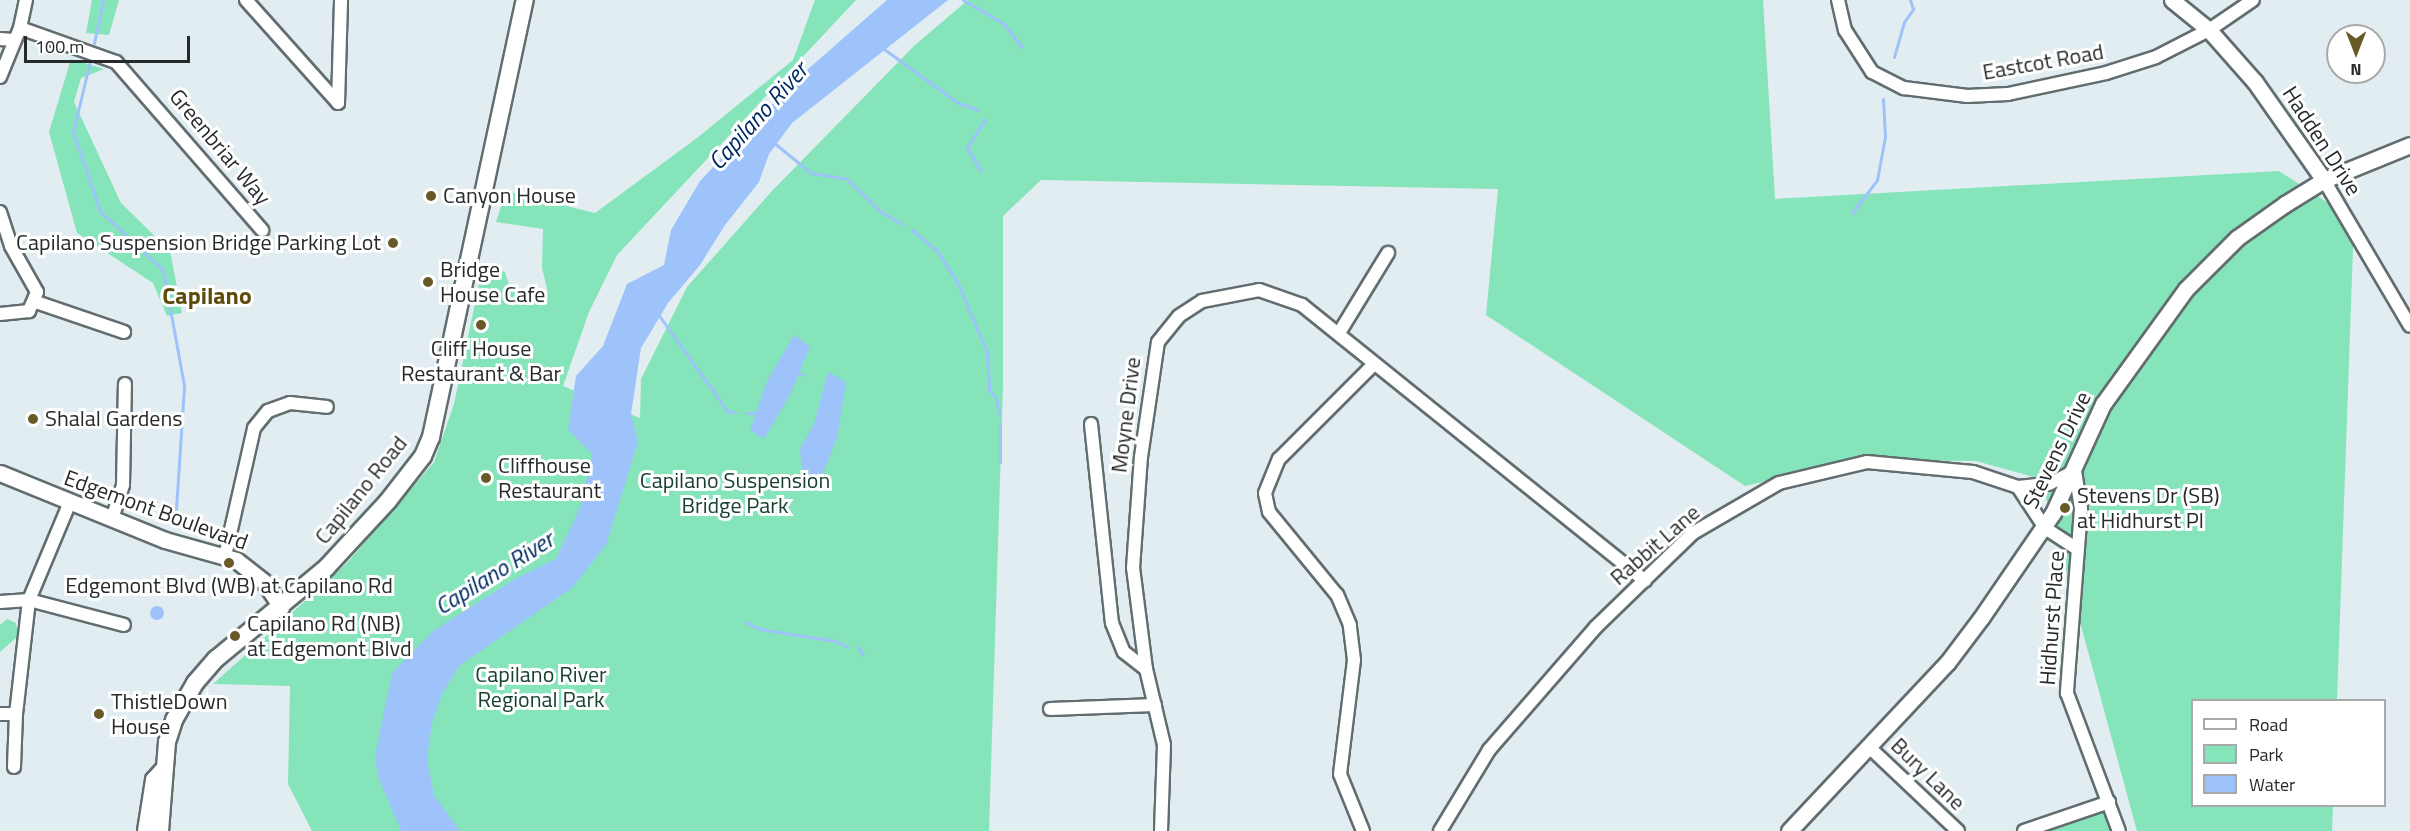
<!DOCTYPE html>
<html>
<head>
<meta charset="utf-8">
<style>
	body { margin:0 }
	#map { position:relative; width:2410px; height:831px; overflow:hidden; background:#e1edf0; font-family:"Titillium Web",sans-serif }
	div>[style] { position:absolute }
	.green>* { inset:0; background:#85e4b9 }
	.water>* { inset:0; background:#9dc3fa }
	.round { border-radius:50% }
	.stream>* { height:3px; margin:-1.5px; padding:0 1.5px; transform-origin:1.5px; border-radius:1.5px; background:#9dc3fa }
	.roads { filter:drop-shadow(2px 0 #626d6f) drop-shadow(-2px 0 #626d6f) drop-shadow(0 2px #626d6f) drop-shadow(0 -2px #626d6f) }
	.minor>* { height:12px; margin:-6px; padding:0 6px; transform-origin:6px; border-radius:6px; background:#fff }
	.tertiary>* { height:15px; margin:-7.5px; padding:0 7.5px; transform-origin:7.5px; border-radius:7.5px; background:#fff }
	.secondary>* { height:16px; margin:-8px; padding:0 8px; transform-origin:8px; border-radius:8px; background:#fff }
	.dots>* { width:16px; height:16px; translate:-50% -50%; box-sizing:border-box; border:3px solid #fff; border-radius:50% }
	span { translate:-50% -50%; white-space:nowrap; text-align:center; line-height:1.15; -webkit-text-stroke:6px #fff; paint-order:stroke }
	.street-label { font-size:22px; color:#262a2b }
	.poi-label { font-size:22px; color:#262a2b }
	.left { translate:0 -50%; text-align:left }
	.right { translate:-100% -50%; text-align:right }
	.park-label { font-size:22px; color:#184130 }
	.water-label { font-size:24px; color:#002a64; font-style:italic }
	.neighbourhood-label { font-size:24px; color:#5d4b0c; font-weight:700 }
	.legend { position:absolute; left:2191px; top:699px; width:195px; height:108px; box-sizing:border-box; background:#fff; border:2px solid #a8aaaa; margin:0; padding:8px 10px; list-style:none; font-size:18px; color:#262a2b }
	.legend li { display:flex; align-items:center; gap:12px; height:30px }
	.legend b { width:30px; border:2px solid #a8aaaa }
	.north { position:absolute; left:2326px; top:24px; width:60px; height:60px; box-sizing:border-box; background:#fff; border:2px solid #a8aaaa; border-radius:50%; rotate:180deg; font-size:16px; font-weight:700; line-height:24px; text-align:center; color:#262a2b }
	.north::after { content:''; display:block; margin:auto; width:21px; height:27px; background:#695927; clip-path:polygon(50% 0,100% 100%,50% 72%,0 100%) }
	.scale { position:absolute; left:24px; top:36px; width:166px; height:27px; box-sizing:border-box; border:3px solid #262a2b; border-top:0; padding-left:8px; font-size:18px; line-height:21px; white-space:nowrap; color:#262a2b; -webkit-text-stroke:4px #fff; paint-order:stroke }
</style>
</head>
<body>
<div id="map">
	<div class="green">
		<div style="clip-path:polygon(92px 0,119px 0,109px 35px,86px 33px)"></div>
		<div style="clip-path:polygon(815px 0,856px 0,617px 255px,589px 312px,563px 386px,640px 418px,641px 379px,687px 287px,772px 191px,915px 45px,968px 0,1763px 0,1775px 199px,2279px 171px,2354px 220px,2337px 700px,2192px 700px,2192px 806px,2333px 806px,2332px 831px,2137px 831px,2041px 479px,1976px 461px,1858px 460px,1745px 486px,1486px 315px,1498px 189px,1041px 180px,1003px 216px,1003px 385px,989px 831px,312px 831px,288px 784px,290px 686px,213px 684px,347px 563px,434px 462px,454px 404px,483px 265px,505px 272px,511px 291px,529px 296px,548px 293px,542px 268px,543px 229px,496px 222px,506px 191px,595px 213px,697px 138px,793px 60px)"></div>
		<div style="clip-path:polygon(71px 59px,104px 69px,81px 78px,74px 102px,121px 203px,170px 251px,182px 313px,167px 316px,153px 283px,77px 233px,49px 132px)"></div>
		<div style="clip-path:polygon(7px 619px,16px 623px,18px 636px,0 652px,0 625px)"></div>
		<div style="clip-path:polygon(2106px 808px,2117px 831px,2044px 831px)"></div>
	</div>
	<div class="water">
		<div style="clip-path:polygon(887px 0,948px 0,792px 123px,769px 154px,759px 182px,725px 225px,700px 265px,668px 303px,641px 348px,631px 414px,638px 442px,606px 545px,572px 588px,459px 666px,442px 694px,432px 723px,427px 760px,434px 795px,460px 831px,401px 831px,378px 777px,375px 756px,392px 673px,433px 631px,515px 579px,556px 559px,581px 505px,592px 454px,568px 430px,576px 376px,603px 346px,627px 284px,664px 265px,671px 230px,700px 181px,791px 84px)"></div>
		<div style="clip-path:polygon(794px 335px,810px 346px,791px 393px,764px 439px,750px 430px,767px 381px)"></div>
		<div style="clip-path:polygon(828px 372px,846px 382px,837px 438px,816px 490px,803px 486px,800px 449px,814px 424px)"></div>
		<div class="round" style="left:150px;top:606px;width:14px;height:14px"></div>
	</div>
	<div class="stream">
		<div style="left:963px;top:0;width:46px;rotate:29.9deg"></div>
		<div style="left:1003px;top:23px;width:31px;rotate:52deg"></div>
		<div style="left:94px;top:43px;width:44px;rotate:-78.2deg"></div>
		<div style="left:884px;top:49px;width:92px;rotate:36.1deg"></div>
		<div style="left:958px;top:103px;width:21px;rotate:19deg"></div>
		<div style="left:1894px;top:57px;width:36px;rotate:-74deg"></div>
		<div style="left:1904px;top:22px;width:16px;rotate:-55deg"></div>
		<div style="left:1913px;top:9px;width:9px;rotate:-108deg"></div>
		<div style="left:90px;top:61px;width:73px;rotate:103.5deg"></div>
		<div style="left:73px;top:132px;width:83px;rotate:71.1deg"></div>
		<div style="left:100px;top:211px;width:86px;rotate:43.1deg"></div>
		<div style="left:163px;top:270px;width:118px;rotate:79.7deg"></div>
		<div style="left:184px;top:386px;width:124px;rotate:93.7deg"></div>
		<div style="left:773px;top:142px;width:49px;rotate:39.2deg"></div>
		<div style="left:811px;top:173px;width:36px;rotate:9deg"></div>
		<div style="left:847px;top:179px;width:47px;rotate:44.1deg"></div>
		<div style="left:881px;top:212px;width:24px;rotate:30deg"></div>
		<div style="left:981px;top:171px;width:27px;rotate:-121deg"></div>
		<div style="left:967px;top:148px;width:34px;rotate:-58deg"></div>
		<div style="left:1852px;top:213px;width:41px;rotate:-52.9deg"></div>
		<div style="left:1877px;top:180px;width:44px;rotate:-79.5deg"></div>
		<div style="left:1885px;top:137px;width:38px;rotate:-93deg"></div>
		<div style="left:912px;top:230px;width:34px;rotate:40deg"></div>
		<div style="left:938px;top:252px;width:38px;rotate:58deg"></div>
		<div style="left:958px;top:284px;width:74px;rotate:66.9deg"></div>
		<div style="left:987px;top:352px;width:38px;rotate:87deg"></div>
		<div style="left:989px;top:390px;width:11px;rotate:49deg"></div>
		<div style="left:996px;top:398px;width:16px;rotate:79deg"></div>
		<div style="left:658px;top:314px;width:120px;rotate:54.5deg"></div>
		<div style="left:728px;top:412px;width:7px"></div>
		<div style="left:799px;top:373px;width:4px;rotate:27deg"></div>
		<div style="left:747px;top:413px;width:9px"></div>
		<div style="left:1000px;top:424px;width:38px;rotate:90deg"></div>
		<div style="left:745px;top:622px;width:17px;rotate:25deg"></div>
		<div style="left:760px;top:629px;width:76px;rotate:9.1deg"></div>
		<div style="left:835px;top:641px;width:14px;rotate:25deg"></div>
		<div style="left:858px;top:647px;width:9px;rotate:58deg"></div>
	</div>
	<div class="roads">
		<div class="minor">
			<div style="left:246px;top:0;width:138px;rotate:48.2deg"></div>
			<div style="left:1838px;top:0;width:31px;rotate:77deg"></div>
			<div style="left:1845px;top:30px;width:50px;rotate:57.3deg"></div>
			<div style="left:1872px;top:72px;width:36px;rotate:27deg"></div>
			<div style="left:1904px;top:88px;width:64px;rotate:7.2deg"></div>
			<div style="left:1967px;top:96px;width:41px;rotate:-2.8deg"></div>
			<div style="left:2008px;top:94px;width:100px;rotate:-12.1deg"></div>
			<div style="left:2106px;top:73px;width:52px;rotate:-17.7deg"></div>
			<div style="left:2156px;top:57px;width:59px;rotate:-27deg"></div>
			<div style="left:2209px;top:30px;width:53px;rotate:-34.3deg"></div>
			<div style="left:20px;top:28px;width:102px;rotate:19.5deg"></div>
			<div style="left:116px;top:62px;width:223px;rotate:49deg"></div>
			<div style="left:0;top:39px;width:13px;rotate:4deg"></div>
			<div style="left:0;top:77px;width:53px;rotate:-67.8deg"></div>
			<div style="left:20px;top:28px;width:29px;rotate:-78deg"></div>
			<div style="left:338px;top:103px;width:103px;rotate:-88.3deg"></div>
			<div style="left:2324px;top:180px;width:169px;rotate:59.5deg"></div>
			<div style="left:0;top:212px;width:36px;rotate:72deg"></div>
			<div style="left:11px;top:246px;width:53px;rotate:60.5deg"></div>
			<div style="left:37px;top:292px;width:21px;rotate:113deg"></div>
			<div style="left:29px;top:311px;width:29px;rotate:174deg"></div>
			<div style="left:36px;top:302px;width:93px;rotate:18.8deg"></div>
			<div style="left:1339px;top:333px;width:94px;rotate:-58.5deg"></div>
			<div style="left:1091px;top:424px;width:200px;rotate:84deg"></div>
			<div style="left:1112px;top:623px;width:31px;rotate:68deg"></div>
			<div style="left:1124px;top:652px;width:28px;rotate:38deg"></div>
			<div style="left:2018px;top:487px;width:31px;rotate:-6deg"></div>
			<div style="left:2049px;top:484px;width:29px;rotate:-27deg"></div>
			<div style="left:2075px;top:471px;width:38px;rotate:81deg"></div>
			<div style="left:2081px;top:509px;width:185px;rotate:94.4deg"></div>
			<div style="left:2067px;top:693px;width:147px;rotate:69.4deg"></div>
			<div style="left:70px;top:502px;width:106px;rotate:112.7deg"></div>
			<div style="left:29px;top:600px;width:98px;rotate:14.7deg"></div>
			<div style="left:112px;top:519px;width:36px;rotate:-72deg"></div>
			<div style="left:123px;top:485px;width:101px;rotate:-88.9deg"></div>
			<div style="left:225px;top:556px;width:131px;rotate:-77.2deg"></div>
			<div style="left:254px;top:428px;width:22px;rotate:-51deg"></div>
			<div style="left:268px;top:411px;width:23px;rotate:-20deg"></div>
			<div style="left:290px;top:403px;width:37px;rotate:6deg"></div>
			<div style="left:0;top:602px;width:29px;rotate:-4deg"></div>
			<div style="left:29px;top:600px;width:115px;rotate:96.5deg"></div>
			<div style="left:16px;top:714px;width:53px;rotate:92.2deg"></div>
			<div style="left:1050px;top:709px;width:105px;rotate:-2.2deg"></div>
			<div style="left:0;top:714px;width:16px"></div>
			<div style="left:1868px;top:746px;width:124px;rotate:43.4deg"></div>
			<div style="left:1161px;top:831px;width:86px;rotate:-88deg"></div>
			<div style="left:1164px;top:745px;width:78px;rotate:-103.3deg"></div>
			<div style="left:1146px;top:669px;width:102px;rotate:-97.3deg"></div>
			<div style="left:1133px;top:568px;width:111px;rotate:-85.9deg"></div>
			<div style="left:1141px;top:457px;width:116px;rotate:-81.6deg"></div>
			<div style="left:1158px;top:342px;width:33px;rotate:-51deg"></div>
			<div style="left:1179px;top:316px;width:27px;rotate:-33deg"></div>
			<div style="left:1202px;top:301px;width:58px;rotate:-10.9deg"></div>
			<div style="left:1259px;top:290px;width:46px;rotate:19.2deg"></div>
			<div style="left:1302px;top:305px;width:440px;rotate:38.8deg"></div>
			<div style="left:1363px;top:831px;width:61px;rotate:-112deg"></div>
			<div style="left:1340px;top:774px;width:115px;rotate:-83deg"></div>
			<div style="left:1354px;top:660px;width:35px;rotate:-97deg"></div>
			<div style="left:1350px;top:625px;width:33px;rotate:-113deg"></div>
			<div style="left:1337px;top:595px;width:107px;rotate:-129.3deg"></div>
			<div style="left:1269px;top:512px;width:19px;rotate:-102deg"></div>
			<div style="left:1265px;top:493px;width:37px;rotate:-68deg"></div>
			<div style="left:1279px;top:459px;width:133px;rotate:-45deg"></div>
			<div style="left:1440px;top:831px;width:95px;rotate:-58.8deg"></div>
			<div style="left:1489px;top:750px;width:163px;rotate:-49deg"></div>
			<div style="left:1596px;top:627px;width:135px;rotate:-44.1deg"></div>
			<div style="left:1693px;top:533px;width:99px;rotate:-30.2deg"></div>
			<div style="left:1779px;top:483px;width:90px;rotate:-13.4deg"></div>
			<div style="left:1867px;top:462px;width:106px;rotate:5.4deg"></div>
			<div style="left:1973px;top:472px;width:47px;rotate:18.4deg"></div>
			<div style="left:2018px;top:487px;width:49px;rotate:56.6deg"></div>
			<div style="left:2045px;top:528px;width:38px;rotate:33deg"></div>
			<div style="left:2024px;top:831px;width:90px;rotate:-18.8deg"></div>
		</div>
		<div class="tertiary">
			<div style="left:2172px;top:0;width:48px;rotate:39deg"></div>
			<div style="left:2209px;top:30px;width:69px;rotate:48.5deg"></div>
			<div style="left:2255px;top:82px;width:120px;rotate:54.9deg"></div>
			<div style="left:0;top:473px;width:178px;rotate:22.1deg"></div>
			<div style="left:165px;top:540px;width:74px;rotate:15.7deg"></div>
			<div style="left:236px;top:560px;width:37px;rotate:38deg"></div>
			<div style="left:265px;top:583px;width:29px;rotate:56deg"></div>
			<div style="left:1789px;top:831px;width:231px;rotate:-46.8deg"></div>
			<div style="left:1947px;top:663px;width:56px;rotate:-52.9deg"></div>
			<div style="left:1981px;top:618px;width:127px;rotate:-55.6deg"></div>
			<div style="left:2053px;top:513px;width:120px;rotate:-65.4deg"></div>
			<div style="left:2103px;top:404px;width:142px;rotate:-54.2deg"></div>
			<div style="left:2186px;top:289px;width:72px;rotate:-45deg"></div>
			<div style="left:2237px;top:238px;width:59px;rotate:-35.3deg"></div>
			<div style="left:2285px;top:204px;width:46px;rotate:-31.6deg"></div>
			<div style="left:2324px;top:180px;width:93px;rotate:-22.1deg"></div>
		</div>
		<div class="secondary">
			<div style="left:146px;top:831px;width:52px;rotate:-81.1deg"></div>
			<div style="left:154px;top:780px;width:12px;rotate:-48deg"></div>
			<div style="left:160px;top:831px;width:89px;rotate:-85.5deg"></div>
			<div style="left:167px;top:742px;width:23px;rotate:-72deg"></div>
			<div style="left:174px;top:720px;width:43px;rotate:-60.4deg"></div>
			<div style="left:195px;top:683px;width:32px;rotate:-49deg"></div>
			<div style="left:216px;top:659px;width:143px;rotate:-39.6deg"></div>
			<div style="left:326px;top:568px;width:91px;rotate:-47.2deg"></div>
			<div style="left:388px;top:501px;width:57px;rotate:-52.1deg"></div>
			<div style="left:423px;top:456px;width:21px;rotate:-67deg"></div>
			<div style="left:431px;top:437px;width:447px;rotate:-77.9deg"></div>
		</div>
	</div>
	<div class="dots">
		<div style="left:431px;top:196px;background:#695927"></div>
		<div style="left:393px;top:243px;background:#695927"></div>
		<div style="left:428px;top:282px;background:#695927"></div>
		<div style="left:481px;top:325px;background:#695927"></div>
		<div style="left:33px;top:419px;background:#695927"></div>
		<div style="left:486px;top:478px;background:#695927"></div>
		<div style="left:2065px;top:508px;background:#695927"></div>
		<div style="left:229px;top:563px;background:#695927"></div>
		<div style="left:235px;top:636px;background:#695927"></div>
		<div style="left:99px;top:714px;background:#695927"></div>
	</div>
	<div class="street-label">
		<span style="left:2043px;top:62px;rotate:-10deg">Eastcot Road</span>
		<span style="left:2322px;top:141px;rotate:57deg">Hadden Drive</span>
		<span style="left:220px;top:147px;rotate:50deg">Greenbriar Way</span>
		<span style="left:1126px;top:415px;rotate:-83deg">Moyne Drive</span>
		<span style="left:2057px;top:450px;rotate:-64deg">Stevens Drive</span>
		<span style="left:361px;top:490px;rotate:-51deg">Capilano Road</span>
		<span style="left:156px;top:510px;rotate:20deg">Edgemont Boulevard</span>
		<span style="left:1655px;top:545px;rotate:-41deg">Rabbit Lane</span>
		<span style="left:2052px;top:618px;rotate:-86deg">Hidhurst Place</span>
		<span style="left:1928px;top:774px;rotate:44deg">Bury Lane</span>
	</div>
	<div class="poi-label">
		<span class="left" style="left:443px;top:196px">Canyon House</span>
		<span class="right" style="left:381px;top:243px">Capilano Suspension Bridge Parking Lot</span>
		<span class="left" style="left:440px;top:282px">Bridge<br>House Cafe</span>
		<span style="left:481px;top:361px">Cliff House<br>Restaurant &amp; Bar</span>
		<span class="left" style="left:45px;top:419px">Shalal Gardens</span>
		<span class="left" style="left:498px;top:478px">Cliffhouse<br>Restaurant</span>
		<span class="left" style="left:2077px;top:508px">Stevens Dr (SB)<br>at Hidhurst Pl</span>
		<span style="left:229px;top:586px">Edgemont Blvd (WB) at Capilano Rd</span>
		<span class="left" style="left:247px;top:636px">Capilano Rd (NB)<br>at Edgemont Blvd</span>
		<span class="left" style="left:111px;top:714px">ThistleDown<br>House</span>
	</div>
	<div class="park-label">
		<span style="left:735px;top:493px">Capilano Suspension<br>Bridge Park</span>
		<span style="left:541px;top:687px">Capilano River<br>Regional Park</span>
	</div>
	<div class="water-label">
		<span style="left:758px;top:116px;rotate:-48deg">Capilano River</span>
		<span style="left:494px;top:573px;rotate:-32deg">Capilano River</span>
	</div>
	<div class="neighbourhood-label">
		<span style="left:207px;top:296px">Capilano</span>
	</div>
	<ul class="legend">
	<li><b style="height:8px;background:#fff"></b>Road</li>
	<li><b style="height:16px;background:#85e4b9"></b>Park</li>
	<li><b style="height:16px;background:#9dc3fa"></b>Water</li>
	</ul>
	<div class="north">N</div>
	<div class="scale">100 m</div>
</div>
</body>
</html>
